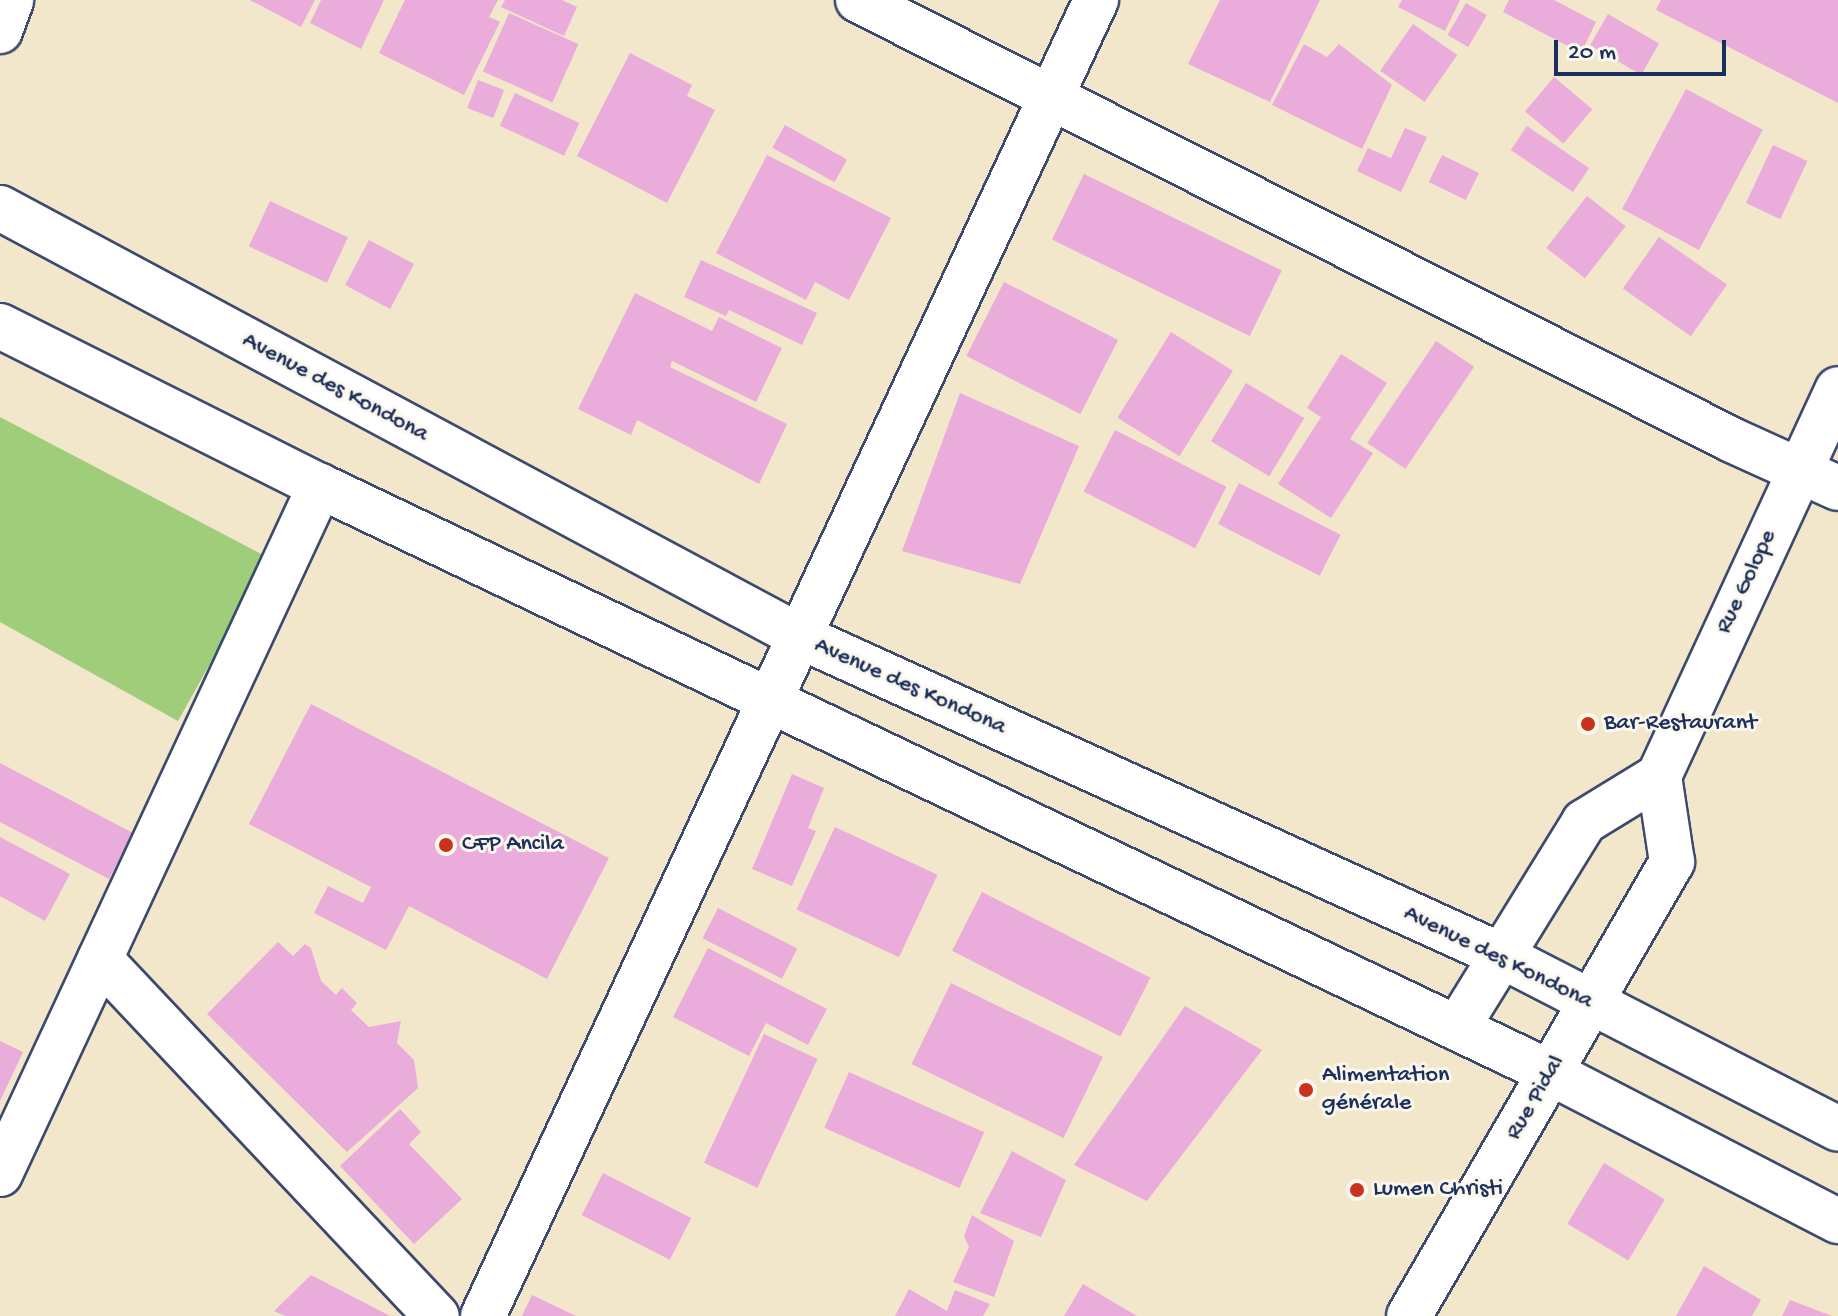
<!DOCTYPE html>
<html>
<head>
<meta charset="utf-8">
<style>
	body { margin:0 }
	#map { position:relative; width:1838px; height:1316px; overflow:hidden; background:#f2e6cb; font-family:"Gochi Hand",sans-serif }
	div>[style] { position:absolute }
	.green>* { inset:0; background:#9fcd7a }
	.building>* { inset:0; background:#eaaddb; transform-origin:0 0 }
	.roads { filter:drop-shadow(2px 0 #3b4a6e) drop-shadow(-2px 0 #3b4a6e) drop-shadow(0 2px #3b4a6e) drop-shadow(0 -2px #3b4a6e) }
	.minor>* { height:44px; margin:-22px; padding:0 22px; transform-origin:22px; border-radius:22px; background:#fff }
	.dots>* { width:22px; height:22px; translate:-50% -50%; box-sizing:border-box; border:4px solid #fbf7ec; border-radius:50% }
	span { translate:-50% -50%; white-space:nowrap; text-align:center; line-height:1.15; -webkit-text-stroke:6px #fbf7ec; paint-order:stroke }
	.street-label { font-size:24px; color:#1b2f5e }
	.poi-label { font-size:24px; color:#1b2f5e }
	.left { translate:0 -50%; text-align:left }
	.scale { position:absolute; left:1554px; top:40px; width:172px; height:36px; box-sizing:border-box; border:4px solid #1b2f5e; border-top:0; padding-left:10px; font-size:24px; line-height:28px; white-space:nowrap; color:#1b2f5e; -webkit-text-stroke:6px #fbf7ec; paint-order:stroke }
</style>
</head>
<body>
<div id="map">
	<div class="green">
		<div style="clip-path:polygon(0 417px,269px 558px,178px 721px,0 622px)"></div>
	</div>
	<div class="building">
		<div style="clip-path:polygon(250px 0,315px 0,301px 27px)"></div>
		<div style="clip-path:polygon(321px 0,384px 0,361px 49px,310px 23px)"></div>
		<div style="clip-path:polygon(405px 0,498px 0,489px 17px,500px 22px,464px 95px,379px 53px)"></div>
		<div style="clip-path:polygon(505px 0,562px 0,577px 7px,564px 36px,501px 7px)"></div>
		<div style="clip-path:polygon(1220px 0,1320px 0,1270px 102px,1188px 64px)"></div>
		<div style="clip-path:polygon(1402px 0,1460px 0,1445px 31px,1398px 7px)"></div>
		<div style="clip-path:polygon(1509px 0,1554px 0,1596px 22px,1581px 53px,1503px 12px)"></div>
		<div style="clip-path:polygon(1661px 0,1838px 0,1838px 103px,1656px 10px)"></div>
		<div style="left:1466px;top:3px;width:24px;height:37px;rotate:30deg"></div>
		<div style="left:509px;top:13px;width:76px;height:64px;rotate:24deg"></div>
		<div style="left:1608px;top:14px;width:59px;height:36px;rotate:30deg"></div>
		<div style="left:1413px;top:24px;width:54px;height:57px;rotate:35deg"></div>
		<div style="clip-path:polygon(1304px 44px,1327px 57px,1339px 44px,1392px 85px,1362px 149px,1272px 105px)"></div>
		<div style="clip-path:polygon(630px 53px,692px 85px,687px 96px,715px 110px,667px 203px,577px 156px)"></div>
		<div style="left:1554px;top:77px;width:50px;height:45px;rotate:40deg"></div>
		<div style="left:478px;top:80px;width:28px;height:30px;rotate:21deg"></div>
		<div style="left:1686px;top:89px;width:87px;height:136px;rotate:28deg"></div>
		<div style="left:515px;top:93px;width:71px;height:36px;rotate:25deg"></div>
		<div style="left:785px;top:125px;width:71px;height:26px;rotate:29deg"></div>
		<div style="left:1527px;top:126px;width:75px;height:29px;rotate:34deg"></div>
		<div style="clip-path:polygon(1405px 128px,1427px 137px,1401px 192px,1357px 171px,1368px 148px,1391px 158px)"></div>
		<div style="left:1773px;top:145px;width:38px;height:64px;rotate:25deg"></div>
		<div style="clip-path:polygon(767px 155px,891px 218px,849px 300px,815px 282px,806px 300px,716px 253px)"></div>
		<div style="left:1442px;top:155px;width:41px;height:30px;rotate:26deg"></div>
		<div style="left:1084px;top:174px;width:220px;height:73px;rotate:26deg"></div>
		<div style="left:1587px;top:196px;width:49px;height:66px;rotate:38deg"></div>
		<div style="left:270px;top:201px;width:86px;height:50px;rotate:25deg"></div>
		<div style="left:1659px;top:237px;width:83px;height:63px;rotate:35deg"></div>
		<div style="left:369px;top:240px;width:51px;height:51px;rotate:28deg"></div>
		<div style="clip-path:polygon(701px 260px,817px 313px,802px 345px,729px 310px,726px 316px,684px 297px)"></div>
		<div style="left:1004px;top:282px;width:128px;height:83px;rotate:27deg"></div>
		<div style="clip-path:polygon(635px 293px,712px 331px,719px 317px,782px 348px,756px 402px,672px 361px,670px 367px,787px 424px,759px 484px,637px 420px,631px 435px,578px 409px)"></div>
		<div style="left:1171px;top:332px;width:73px;height:101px;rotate:32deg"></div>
		<div style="left:1436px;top:341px;width:46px;height:123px;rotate:34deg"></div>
		<div style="clip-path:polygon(1341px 354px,1387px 383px,1350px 439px,1373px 453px,1331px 518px,1278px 484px,1321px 417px,1307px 408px)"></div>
		<div style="left:1246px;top:383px;width:68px;height:68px;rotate:31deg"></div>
		<div style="clip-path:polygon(960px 393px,1079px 446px,1020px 584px,902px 551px)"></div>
		<div style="left:1115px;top:430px;width:125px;height:69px;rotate:27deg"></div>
		<div style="left:1239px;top:483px;width:114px;height:46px;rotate:27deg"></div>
		<div style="clip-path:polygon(311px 704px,609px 858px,547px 979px,409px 906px,386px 950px,314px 913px,328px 886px,363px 903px,371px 887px,249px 824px)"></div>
		<div style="clip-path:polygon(0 763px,133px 833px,109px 879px,0 822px)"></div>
		<div style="clip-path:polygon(792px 774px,824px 788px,808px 828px,816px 831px,792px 886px,752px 869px)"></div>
		<div style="left:835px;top:827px;width:113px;height:91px;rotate:25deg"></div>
		<div style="clip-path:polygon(0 837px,70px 874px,45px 921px,0 896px)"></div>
		<div style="left:982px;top:892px;width:189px;height:66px;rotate:27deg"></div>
		<div style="left:718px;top:908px;width:89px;height:34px;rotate:27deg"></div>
		<div style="clip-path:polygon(278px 942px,293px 956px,305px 944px,311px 948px,321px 981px,336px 995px,342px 988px,357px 1003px,351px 1010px,369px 1027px,401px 1021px,397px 1043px,414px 1060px,418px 1088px,347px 1152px,207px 1014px)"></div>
		<div style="clip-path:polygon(708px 948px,827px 1009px,808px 1045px,766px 1023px,749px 1056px,673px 1017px)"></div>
		<div style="left:951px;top:983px;width:169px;height:90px;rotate:26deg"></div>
		<div style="clip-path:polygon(1185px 1006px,1262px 1050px,1147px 1201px,1074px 1165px)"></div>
		<div style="left:764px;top:1034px;width:59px;height:142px;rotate:25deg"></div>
		<div style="clip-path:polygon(0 1041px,23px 1052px,0 1101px)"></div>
		<div style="left:849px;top:1072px;width:148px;height:61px;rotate:24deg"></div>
		<div style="clip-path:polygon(400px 1109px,421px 1132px,409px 1144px,462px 1199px,414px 1244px,340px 1166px)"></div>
		<div style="clip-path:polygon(1012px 1151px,1066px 1180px,1041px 1237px,980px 1213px)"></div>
		<div style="left:1604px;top:1163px;width:71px;height:71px;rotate:31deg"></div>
		<div style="left:603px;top:1173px;width:99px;height:47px;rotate:27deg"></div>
		<div style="clip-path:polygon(972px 1215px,1014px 1241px,994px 1297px,953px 1282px,969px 1247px,964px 1236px)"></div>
		<div style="clip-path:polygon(1704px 1266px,1761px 1300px,1752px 1316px,1676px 1316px)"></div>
		<div style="clip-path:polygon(311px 1275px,390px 1316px,285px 1316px,274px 1311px)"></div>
		<div style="clip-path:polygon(1083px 1284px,1137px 1316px,1064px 1316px)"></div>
		<div style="clip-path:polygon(909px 1289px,947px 1311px,955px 1290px,990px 1304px,983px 1316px,895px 1316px)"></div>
		<div style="clip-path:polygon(532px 1295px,576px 1316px,522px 1316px)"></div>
		<div style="clip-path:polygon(1790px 1300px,1832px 1316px,1782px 1316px)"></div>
	</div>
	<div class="roads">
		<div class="minor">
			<div style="left:858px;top:0;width:979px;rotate:26.72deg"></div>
			<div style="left:1732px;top:440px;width:116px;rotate:24.4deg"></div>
			<div style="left:0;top:31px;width:33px;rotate:-70deg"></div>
			<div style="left:0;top:208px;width:904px;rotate:28.18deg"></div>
			<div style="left:797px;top:635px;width:770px;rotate:24.47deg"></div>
			<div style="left:1498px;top:954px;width:382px;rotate:27.2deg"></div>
			<div style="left:0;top:326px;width:358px;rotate:26.6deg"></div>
			<div style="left:320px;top:486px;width:1364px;rotate:25.49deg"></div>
			<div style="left:1551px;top:1073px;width:323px;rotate:27.3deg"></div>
			<div style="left:100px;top:959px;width:491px;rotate:46.7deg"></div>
			<div style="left:1457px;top:1028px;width:242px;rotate:-58.3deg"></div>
			<div style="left:1584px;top:822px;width:88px;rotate:-31.5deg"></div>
			<div style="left:0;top:1174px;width:759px;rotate:-65.06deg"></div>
			<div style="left:483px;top:1316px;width:1452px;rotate:-65.02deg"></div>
			<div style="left:1409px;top:1316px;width:525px;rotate:-59.92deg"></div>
			<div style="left:1672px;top:862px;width:87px;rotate:-98.6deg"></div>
			<div style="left:1659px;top:776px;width:426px;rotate:-65.2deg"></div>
		</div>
	</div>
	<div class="dots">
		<div style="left:1588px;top:724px;background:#c8321e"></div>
		<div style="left:446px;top:845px;background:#c8321e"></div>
		<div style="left:1306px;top:1090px;background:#c8321e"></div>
		<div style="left:1357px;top:1190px;background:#c8321e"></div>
	</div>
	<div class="street-label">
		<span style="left:335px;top:388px;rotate:28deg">Avenue des Kondona</span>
		<span style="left:1747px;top:582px;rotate:-65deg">Rue Golope</span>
		<span style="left:910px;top:687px;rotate:24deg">Avenue des Kondona</span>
		<span style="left:1498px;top:958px;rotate:26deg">Avenue des Kondona</span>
		<span style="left:1536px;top:1098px;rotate:-60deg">Rue Pidal</span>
	</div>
	<div class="poi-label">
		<span class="left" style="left:1604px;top:724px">Bar-Restaurant</span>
		<span class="left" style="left:462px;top:845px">CFP Ancila</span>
		<span class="left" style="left:1322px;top:1090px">Alimentation<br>générale</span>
		<span class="left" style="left:1373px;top:1190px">Lumen Christi</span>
	</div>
	<div class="scale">20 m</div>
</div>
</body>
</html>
